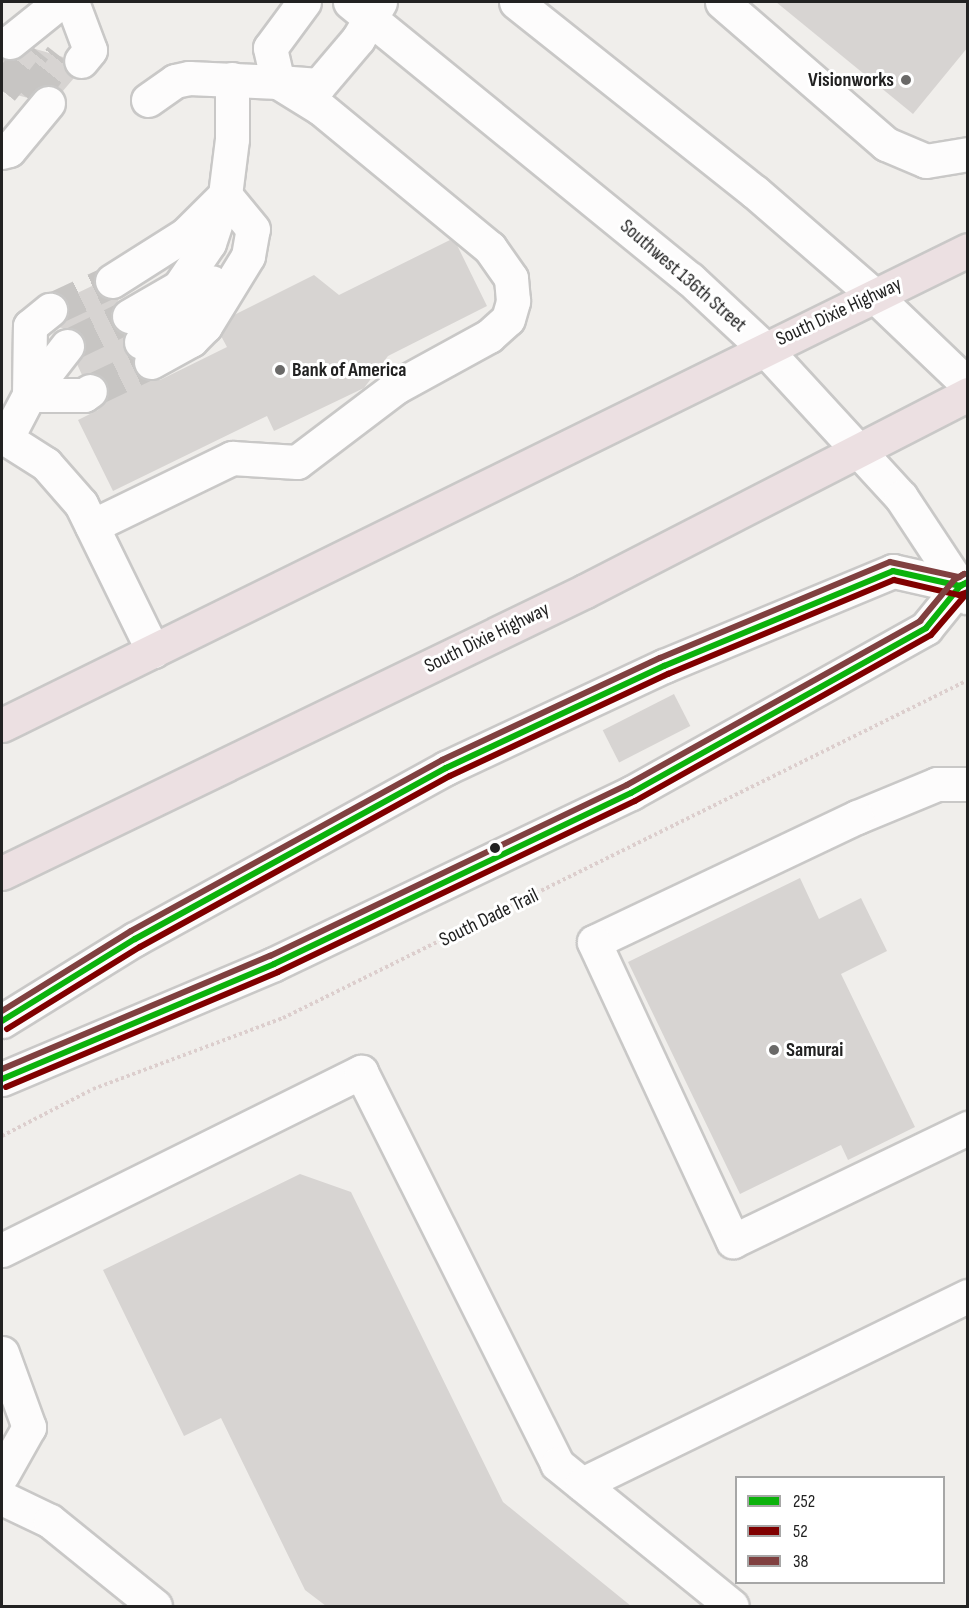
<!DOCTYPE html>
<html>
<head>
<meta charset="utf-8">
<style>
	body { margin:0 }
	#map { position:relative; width:969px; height:1608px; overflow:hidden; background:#f0eeeb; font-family:"Sofia Sans Condensed",sans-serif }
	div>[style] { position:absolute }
	.building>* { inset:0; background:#d7d4d2; transform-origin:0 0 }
	.minor-tunnel>* { height:33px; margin-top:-16.5px; transform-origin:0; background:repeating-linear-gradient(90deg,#c7c5c3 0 33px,transparent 0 49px) }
	.path>* { height:4px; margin-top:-2px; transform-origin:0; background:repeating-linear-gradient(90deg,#dccecd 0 3px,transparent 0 6px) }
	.roads { filter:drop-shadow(2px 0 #c9c8c7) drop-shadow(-2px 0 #c9c8c7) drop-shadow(0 2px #c9c8c7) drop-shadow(0 -2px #c9c8c7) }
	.minor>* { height:33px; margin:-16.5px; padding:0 16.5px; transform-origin:16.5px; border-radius:16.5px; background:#fdfcfc }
	.highway>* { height:33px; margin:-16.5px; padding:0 16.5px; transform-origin:16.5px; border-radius:16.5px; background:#ece0e2 }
	.bus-1>* { height:6px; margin:-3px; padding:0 3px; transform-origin:3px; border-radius:3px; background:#0cb20c }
	.bus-2>* { height:6px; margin:-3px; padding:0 3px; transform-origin:3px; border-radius:3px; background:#800000 }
	.bus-3>* { height:6px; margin:-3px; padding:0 3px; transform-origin:3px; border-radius:3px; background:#804040 }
	.dots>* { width:16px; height:16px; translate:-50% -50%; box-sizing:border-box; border:3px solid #fff; border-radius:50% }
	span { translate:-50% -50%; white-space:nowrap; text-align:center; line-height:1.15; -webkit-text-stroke:6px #fff; paint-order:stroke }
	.poi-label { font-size:20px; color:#222; font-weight:700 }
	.right { translate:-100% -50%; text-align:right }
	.left { translate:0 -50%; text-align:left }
	.street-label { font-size:20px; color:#222 }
	.frame { position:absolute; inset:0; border:3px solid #222; pointer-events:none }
	.legend { position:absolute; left:735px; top:1476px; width:210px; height:108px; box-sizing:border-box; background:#fff; border:2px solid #a7a7a7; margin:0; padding:8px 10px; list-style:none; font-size:18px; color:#222 }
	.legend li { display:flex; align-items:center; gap:12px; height:30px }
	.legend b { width:30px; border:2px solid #a7a7a7 }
</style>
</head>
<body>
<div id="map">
	<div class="building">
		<div style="clip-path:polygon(776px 2px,968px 2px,968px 47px,913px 114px)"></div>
		<div style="clip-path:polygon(32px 48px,63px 57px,64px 68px,74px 78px,62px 92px,51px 84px,41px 86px,28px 98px,2px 91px,2px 58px,13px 60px)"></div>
		<div style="clip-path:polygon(450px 240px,457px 245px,487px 306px,388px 356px,364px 388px,274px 431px,267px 416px,113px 491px,78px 420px,98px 410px,109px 389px,99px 375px,82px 375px,77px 364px,86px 348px,79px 332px,58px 327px,68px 316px,65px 299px,94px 285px,104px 298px,120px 297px,110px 317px,113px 326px,124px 334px,125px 352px,133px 359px,134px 370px,141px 378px,160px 380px,227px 347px,221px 336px,234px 315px,314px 275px,339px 295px)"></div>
		<div style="left:674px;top:694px;width:36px;height:80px;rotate:63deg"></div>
		<div style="clip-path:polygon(800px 878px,819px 919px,861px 898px,887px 951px,841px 974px,915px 1127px,848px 1160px,841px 1145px,740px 1194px,628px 962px)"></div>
		<div style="clip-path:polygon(300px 1174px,351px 1192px,503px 1502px,631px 1606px,326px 1606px,305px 1590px,221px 1418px,184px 1436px,103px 1270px)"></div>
	</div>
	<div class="minor-tunnel">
		<div style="left:2px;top:90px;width:53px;rotate:-51.2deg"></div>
		<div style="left:28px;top:98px;width:53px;rotate:-51.8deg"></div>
		<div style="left:50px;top:310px;width:68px;rotate:-25.1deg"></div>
		<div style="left:67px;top:346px;width:69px;rotate:-25.8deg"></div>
		<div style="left:90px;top:391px;width:68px;rotate:-25.4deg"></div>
	</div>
	<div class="path">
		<div style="left:2px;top:1136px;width:102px;rotate:-27.3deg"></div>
		<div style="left:93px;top:1089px;width:203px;rotate:-20.5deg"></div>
		<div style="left:283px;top:1018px;width:764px;rotate:-26.26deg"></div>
	</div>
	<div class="roads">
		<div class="minor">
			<div style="left:72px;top:2px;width:51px;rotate:69.4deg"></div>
			<div style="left:90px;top:50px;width:14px;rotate:129deg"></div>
			<div style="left:304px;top:2px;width:57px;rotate:126.5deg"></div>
			<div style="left:270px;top:48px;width:35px;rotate:77deg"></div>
			<div style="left:278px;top:82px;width:41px;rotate:4.2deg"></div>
			<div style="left:319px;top:85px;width:60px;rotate:-49.7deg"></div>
			<div style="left:358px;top:39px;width:43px;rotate:-59.3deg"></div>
			<div style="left:350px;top:2px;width:439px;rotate:39.2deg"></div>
			<div style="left:690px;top:279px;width:100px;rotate:43deg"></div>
			<div style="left:763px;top:347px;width:204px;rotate:47.4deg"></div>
			<div style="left:901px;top:497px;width:120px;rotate:56.6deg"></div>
			<div style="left:516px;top:2px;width:305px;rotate:38.5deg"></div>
			<div style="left:755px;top:192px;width:159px;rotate:40.9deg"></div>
			<div style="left:875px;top:296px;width:129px;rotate:43.7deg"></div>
			<div style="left:722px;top:2px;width:217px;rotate:40.9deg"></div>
			<div style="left:886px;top:144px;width:43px;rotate:23deg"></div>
			<div style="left:926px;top:161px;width:43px;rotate:-9.5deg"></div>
			<div style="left:10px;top:42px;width:64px;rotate:-38.7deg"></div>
			<div style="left:2px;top:152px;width:7px;rotate:-16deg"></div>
			<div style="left:9px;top:150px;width:61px;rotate:-50.3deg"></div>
			<div style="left:112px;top:281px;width:88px;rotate:-32.4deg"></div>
			<div style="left:186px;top:234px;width:48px;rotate:-45deg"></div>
			<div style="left:129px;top:316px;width:58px;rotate:-30.1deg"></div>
			<div style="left:179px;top:287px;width:53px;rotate:-55.7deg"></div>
			<div style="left:209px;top:243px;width:51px;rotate:-71.6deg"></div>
			<div style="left:225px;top:195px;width:56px;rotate:-82.9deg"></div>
			<div style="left:232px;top:139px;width:60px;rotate:-90deg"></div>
			<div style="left:141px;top:342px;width:63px;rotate:-33.9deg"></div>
			<div style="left:193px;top:307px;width:31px;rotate:-53deg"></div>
			<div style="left:151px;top:362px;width:46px;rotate:-28.8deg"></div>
			<div style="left:191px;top:340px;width:20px;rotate:-45deg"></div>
			<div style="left:205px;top:326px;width:82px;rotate:-58.4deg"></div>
			<div style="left:248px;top:256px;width:27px;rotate:-80deg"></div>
			<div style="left:253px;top:229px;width:44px;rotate:-129.5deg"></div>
			<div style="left:29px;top:395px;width:69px;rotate:-89.2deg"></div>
			<div style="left:30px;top:326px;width:26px;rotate:-39deg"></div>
			<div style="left:29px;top:395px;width:55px"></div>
			<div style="left:84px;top:395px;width:7px;rotate:-34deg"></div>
			<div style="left:2px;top:436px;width:52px;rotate:32.5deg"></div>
			<div style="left:46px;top:464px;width:53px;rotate:48.8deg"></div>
			<div style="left:81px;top:504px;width:164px;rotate:63.9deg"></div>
			<div style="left:7px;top:437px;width:47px;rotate:-62.4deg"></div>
			<div style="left:29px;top:395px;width:62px;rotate:-52.2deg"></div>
			<div style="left:92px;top:526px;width:156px;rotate:-25.9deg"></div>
			<div style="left:232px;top:458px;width:65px;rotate:3.5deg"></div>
			<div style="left:297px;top:462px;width:124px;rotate:-37.1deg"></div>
			<div style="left:396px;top:387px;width:106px;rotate:-28.7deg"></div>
			<div style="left:489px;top:336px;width:25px;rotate:-42deg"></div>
			<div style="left:508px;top:319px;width:19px;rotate:-74deg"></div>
			<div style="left:513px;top:301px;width:23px;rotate:-95deg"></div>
			<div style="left:511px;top:278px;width:37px;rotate:-125deg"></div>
			<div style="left:490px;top:248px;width:220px;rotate:-140.5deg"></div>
			<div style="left:320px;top:108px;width:49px;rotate:-148.2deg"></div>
			<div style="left:278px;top:82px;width:89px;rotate:-177.4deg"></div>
			<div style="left:189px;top:78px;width:14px;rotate:168deg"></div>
			<div style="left:175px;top:81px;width:33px;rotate:145deg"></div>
			<div style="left:968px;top:784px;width:31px;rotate:180deg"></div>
			<div style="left:937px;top:784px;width:87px;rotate:157.6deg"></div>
			<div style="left:857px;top:817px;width:291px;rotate:154.6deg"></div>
			<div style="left:594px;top:942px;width:330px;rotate:65.1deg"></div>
			<div style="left:733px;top:1241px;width:261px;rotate:-25.7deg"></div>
			<div style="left:2px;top:1021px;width:156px;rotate:-31.7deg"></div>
			<div style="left:135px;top:939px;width:355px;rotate:-28.8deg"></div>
			<div style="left:446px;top:768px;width:241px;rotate:-25.1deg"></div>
			<div style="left:664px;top:666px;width:248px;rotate:-22.5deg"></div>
			<div style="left:893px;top:571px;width:69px;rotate:12.6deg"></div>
			<div style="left:2px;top:1079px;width:295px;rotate:-22.9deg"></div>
			<div style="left:274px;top:964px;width:396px;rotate:-25.6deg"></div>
			<div style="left:631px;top:793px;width:338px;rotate:-29.2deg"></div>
			<div style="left:926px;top:628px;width:54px;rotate:-51deg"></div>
			<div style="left:960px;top:586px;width:9px;rotate:-27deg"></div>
			<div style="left:2px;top:1250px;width:401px;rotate:-26.4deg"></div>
			<div style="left:361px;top:1072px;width:438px;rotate:63.4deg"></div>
			<div style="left:557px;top:1464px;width:225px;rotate:39.1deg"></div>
			<div style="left:2px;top:1353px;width:79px;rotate:70deg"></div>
			<div style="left:29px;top:1427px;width:55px;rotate:119.4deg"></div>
			<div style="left:582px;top:1484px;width:429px;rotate:-26deg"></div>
			<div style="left:2px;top:1498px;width:53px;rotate:25.6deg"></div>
			<div style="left:50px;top:1521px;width:135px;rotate:39deg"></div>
		</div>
		<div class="highway">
			<div style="left:2px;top:725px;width:1076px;rotate:-26.18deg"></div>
			<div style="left:2px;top:873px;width:648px;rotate:-25.81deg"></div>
			<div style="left:585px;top:591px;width:431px;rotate:-27.2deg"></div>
		</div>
	</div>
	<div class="bus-1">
		<div style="left:2px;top:1021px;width:156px;rotate:-31.7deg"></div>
		<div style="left:135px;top:939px;width:355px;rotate:-28.8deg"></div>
		<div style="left:446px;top:768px;width:241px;rotate:-25.1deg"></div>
		<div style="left:664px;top:666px;width:248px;rotate:-22.5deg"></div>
		<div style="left:893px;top:571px;width:69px;rotate:12.6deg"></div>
		<div style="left:960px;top:586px;width:9px;rotate:-27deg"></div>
		<div style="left:2px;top:1079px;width:295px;rotate:-22.9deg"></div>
		<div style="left:274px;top:964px;width:396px;rotate:-25.6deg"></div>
		<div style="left:631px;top:793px;width:338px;rotate:-29.2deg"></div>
		<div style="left:926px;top:628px;width:54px;rotate:-51deg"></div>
		<div style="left:960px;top:586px;width:9px;rotate:-27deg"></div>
	</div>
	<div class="bus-2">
		<div style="left:7px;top:1029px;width:156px;rotate:-31.7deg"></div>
		<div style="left:140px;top:947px;width:354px;rotate:-28.9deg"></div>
		<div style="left:450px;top:776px;width:241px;rotate:-25.1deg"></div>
		<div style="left:668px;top:674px;width:245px;rotate:-22.6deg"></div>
		<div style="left:894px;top:580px;width:67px;rotate:13deg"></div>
		<div style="left:959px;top:595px;width:9px;rotate:-18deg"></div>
		<div style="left:6px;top:1087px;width:295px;rotate:-22.9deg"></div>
		<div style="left:278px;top:972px;width:396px;rotate:-25.6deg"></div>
		<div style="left:635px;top:801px;width:339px;rotate:-29.3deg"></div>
		<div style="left:931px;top:635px;width:57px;rotate:-49.3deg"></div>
	</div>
	<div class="bus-3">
		<div style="left:2px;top:1011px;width:152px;rotate:-31.8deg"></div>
		<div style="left:131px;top:931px;width:355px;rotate:-28.8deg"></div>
		<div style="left:442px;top:760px;width:241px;rotate:-25.1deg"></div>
		<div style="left:660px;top:658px;width:249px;rotate:-22.7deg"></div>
		<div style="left:890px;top:562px;width:71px;rotate:12.3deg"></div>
		<div style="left:959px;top:577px;width:6px;rotate:-31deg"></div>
		<div style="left:2px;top:1069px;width:291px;rotate:-22.9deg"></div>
		<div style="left:270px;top:956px;width:396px;rotate:-25.6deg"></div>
		<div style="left:627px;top:785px;width:336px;rotate:-29.2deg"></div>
		<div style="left:920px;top:621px;width:53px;rotate:-50.3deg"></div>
		<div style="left:954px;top:580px;width:12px;rotate:-31deg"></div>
	</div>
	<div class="dots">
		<div style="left:906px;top:80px;background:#6a6968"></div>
		<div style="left:280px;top:370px;background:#6a6968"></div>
		<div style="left:495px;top:848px;background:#222"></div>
		<div style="left:774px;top:1050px;background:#6a6968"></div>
	</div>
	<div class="poi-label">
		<span class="right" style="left:894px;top:80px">Visionworks</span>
		<span class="left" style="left:292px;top:370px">Bank of America</span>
		<span class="left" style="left:786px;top:1050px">Samurai</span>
	</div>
	<div class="street-label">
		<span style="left:683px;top:276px;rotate:41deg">Southwest 136th Street</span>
		<span style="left:839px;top:312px;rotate:-25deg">South Dixie Highway</span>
		<span style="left:487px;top:638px;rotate:-26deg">South Dixie Highway</span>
		<span style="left:489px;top:918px;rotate:-26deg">South Dade Trail</span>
	</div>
	<div class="frame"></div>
	<ul class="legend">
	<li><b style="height:8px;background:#0cb20c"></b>252</li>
	<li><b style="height:8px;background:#800000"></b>52</li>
	<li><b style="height:8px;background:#804040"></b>38</li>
	</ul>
</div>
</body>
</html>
